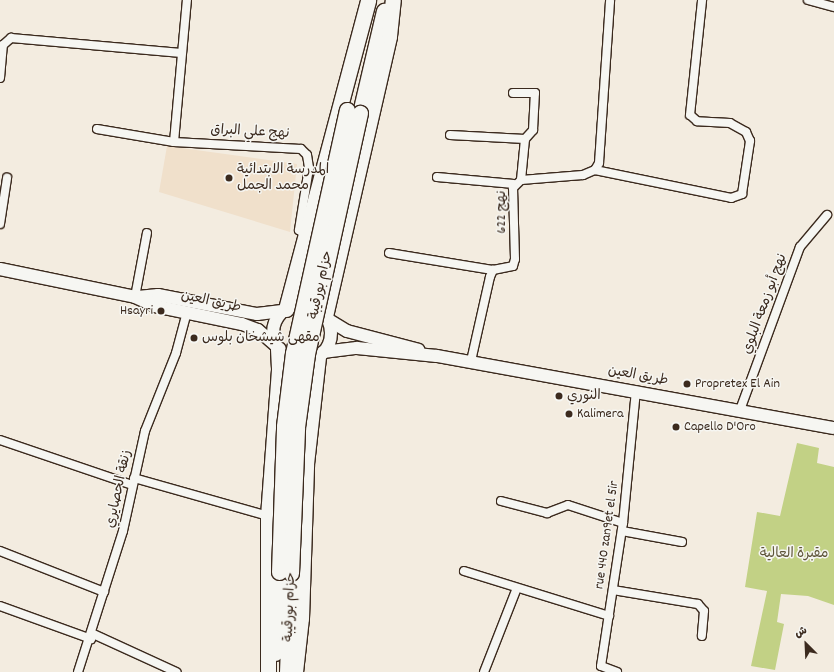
<!DOCTYPE html>
<html>
<head>
<meta charset="utf-8">
<style>
	body { margin:0 }
	#map { position:relative; width:834px; height:672px; overflow:hidden; background:#f3ece0; font-family:Dekko,"Playpen Sans Arabic",sans-serif }
	div>[style] { position:absolute }
	.built>* { inset:0; background:#f0e0cb }
	.green>* { inset:0; background:#c2d185 }
	.roads { filter:drop-shadow(1px 0 #3b2a1e) drop-shadow(-1px 0 #3b2a1e) drop-shadow(0 1px #3b2a1e) drop-shadow(0 -1px #3b2a1e) }
	.street>* { height:8px; margin:-4px; padding:0 4px; transform-origin:4px; border-radius:4px; background:#f6f6f2 }
	.secondary>* { height:12px; margin:-6px; padding:0 6px; transform-origin:6px; border-radius:6px; background:#f6f6f2 }
	.secondary>.ring { margin:-6px; padding:0; box-sizing:content-box; background:none; border:12px solid #f6f6f2; border-radius:50% }
	.highway>* { height:15px; margin:-7.5px; padding:0 7.5px; transform-origin:7.5px; border-radius:7.5px; background:#f6f6f2 }
	.bridges { filter:drop-shadow(1px 0 #3b2a1e) drop-shadow(-1px 0 #3b2a1e) drop-shadow(0 1px #3b2a1e) drop-shadow(0 -1px #3b2a1e) }
	.highway-bridge>* { height:15px; margin:-7.5px; padding:0 7.5px; transform-origin:7.5px; border-radius:7.5px; background:#f6f6f2 }
	.dots>* { width:11px; height:11px; translate:-50% -50%; box-sizing:border-box; border:2px solid #f6f6f2; border-radius:50% }
	span { translate:-50% -50%; white-space:nowrap; text-align:center; line-height:1.15; -webkit-text-stroke:3px #f6f6f2; paint-order:stroke }
	.street-label { font-size:14px; color:#3b2a1e }
	.poi-label { font-size:14px; color:#3b2a1e }
	.left { translate:0 -50%; text-align:left }
	.right { translate:-100% -50%; text-align:right }
	.park-label { font-size:14px; color:#5d5438 }
	.north { position:absolute; left:786px; top:624px; width:40px; height:40px; -webkit-text-stroke:3px #f6f6f2; paint-order:stroke; rotate:336deg; font-size:11px; font-weight:700; line-height:16px; text-align:center; color:#3b2a1e }
	.north::after { content:''; display:block; margin:auto; width:14px; height:18px; background:#3b2a1e; clip-path:polygon(50% 0,100% 100%,50% 72%,0 100%) }
</style>
</head>
<body>
<div id="map">
	<div class="built">
		<div style="clip-path:polygon(167px 146px,297px 164px,290px 232px,159px 192px)"></div>
	</div>
	<div class="green">
		<div style="clip-path:polygon(797px 443px,819px 448px,817px 463px,834px 467px,834px 605px,808px 596px,781px 594px,777px 622px,784px 624px,775px 670px,751px 666px,767px 591px,745px 587px,757px 512px,780px 516px)"></div>
	</div>
	<div class="roads">
		<div class="street">
			<div style="left:808px;top:0;width:27px;rotate:15deg"></div>
			<div style="left:0;top:78px;width:33px;rotate:-85deg"></div>
			<div style="left:3px;top:45px;width:11px;rotate:-41deg"></div>
			<div style="left:11px;top:38px;width:171px;rotate:5deg"></div>
			<div style="left:97px;top:129px;width:78px;rotate:9.6deg"></div>
			<div style="left:174px;top:142px;width:127px;rotate:3.2deg"></div>
			<div style="left:301px;top:149px;width:8px;rotate:45deg"></div>
			<div style="left:307px;top:155px;width:13px;rotate:81deg"></div>
			<div style="left:309px;top:168px;width:63px;rotate:99.2deg"></div>
			<div style="left:299px;top:230px;width:9px;rotate:32deg"></div>
			<div style="left:450px;top:135px;width:75px;rotate:3.1deg"></div>
			<div style="left:174px;top:142px;width:143px;rotate:-84.8deg"></div>
			<div style="left:595px;top:170px;width:139px;rotate:11.6deg"></div>
			<div style="left:731px;top:198px;width:12px;rotate:-20deg"></div>
			<div style="left:742px;top:194px;width:54px;rotate:-81.4deg"></div>
			<div style="left:750px;top:141px;width:10px;rotate:-114deg"></div>
			<div style="left:746px;top:132px;width:18px;rotate:-151deg"></div>
			<div style="left:730px;top:123px;width:33px;rotate:-177deg"></div>
			<div style="left:697px;top:121px;width:9px;rotate:-139deg"></div>
			<div style="left:690px;top:115px;width:116px;rotate:-84deg"></div>
			<div style="left:437px;top:177px;width:77px;rotate:5.2deg"></div>
			<div style="left:521px;top:180px;width:62px;rotate:-4.6deg"></div>
			<div style="left:583px;top:175px;width:13px;rotate:-23deg"></div>
			<div style="left:595px;top:170px;width:8px;rotate:-60deg"></div>
			<div style="left:599px;top:163px;width:163px;rotate:-86.1deg"></div>
			<div style="left:0;top:224px;width:47px;rotate:-81.3deg"></div>
			<div style="left:389px;top:253px;width:105px;rotate:9.3deg"></div>
			<div style="left:135px;top:297px;width:65px;rotate:-79.4deg"></div>
			<div style="left:471px;top:361px;width:86px;rotate:-77.3deg"></div>
			<div style="left:490px;top:277px;width:8px;rotate:-67deg"></div>
			<div style="left:493px;top:270px;width:20px;rotate:-11deg"></div>
			<div style="left:513px;top:266px;width:7px;rotate:-74deg"></div>
			<div style="left:515px;top:259px;width:71px;rotate:-91.6deg"></div>
			<div style="left:513px;top:188px;width:11px;rotate:-45deg"></div>
			<div style="left:521px;top:180px;width:41px;rotate:-84.4deg"></div>
			<div style="left:525px;top:139px;width:12px;rotate:-48deg"></div>
			<div style="left:533px;top:130px;width:37px;rotate:-87deg"></div>
			<div style="left:535px;top:93px;width:22px;rotate:180deg"></div>
			<div style="left:740px;top:410px;width:174px;rotate:-69.8deg"></div>
			<div style="left:800px;top:247px;width:42px;rotate:-49.8deg"></div>
			<div style="left:0;top:440px;width:139px;rotate:18.8deg"></div>
			<div style="left:134px;top:478px;width:139px;rotate:15.8deg"></div>
			<div style="left:501px;top:501px;width:48px;rotate:14.6deg"></div>
			<div style="left:547px;top:513px;width:22px;rotate:-21deg"></div>
			<div style="left:568px;top:505px;width:58px;rotate:18.1deg"></div>
			<div style="left:622px;top:531px;width:61px;rotate:10.4deg"></div>
			<div style="left:0;top:551px;width:112px;rotate:21.5deg"></div>
			<div style="left:464px;top:571px;width:152px;rotate:17.2deg"></div>
			<div style="left:613px;top:590px;width:86px;rotate:9.4deg"></div>
			<div style="left:698px;top:604px;width:9px;rotate:49deg"></div>
			<div style="left:704px;top:611px;width:25px;rotate:95deg"></div>
			<div style="left:0;top:606px;width:97px;rotate:19.9deg"></div>
			<div style="left:91px;top:633px;width:94px;rotate:24.6deg"></div>
			<div style="left:78px;top:672px;width:148px;rotate:-72.3deg"></div>
			<div style="left:123px;top:531px;width:102px;rotate:-77.6deg"></div>
			<div style="left:145px;top:431px;width:84px;rotate:-68.3deg"></div>
			<div style="left:176px;top:353px;width:42px;rotate:-75deg"></div>
			<div style="left:484px;top:672px;width:90px;rotate:-68.6deg"></div>
			<div style="left:617px;top:672px;width:17px;rotate:-159deg"></div>
			<div style="left:601px;top:666px;width:145px;rotate:-81.3deg"></div>
			<div style="left:623px;top:523px;width:133px;rotate:-84.4deg"></div>
		</div>
		<div class="secondary">
			<div style="left:0;top:269px;width:138px;rotate:11.7deg"></div>
			<div style="left:135px;top:297px;width:22px;rotate:24deg"></div>
			<div style="left:155px;top:306px;width:89px;rotate:11.7deg"></div>
			<div style="left:242px;top:324px;width:17px;rotate:21deg"></div>
			<div style="left:258px;top:330px;width:23px;rotate:41deg"></div>
			<div style="left:138px;top:297px;width:20px;rotate:-6deg"></div>
			<div style="left:158px;top:295px;width:101px;rotate:10.9deg"></div>
			<div style="left:257px;top:314px;width:25px;rotate:-7deg"></div>
			<div class="ring" style="left:273px;top:304px;width:46px;height:46px"></div>
			<div style="left:327px;top:319px;width:23px;rotate:31deg"></div>
			<div style="left:347px;top:331px;width:74px;rotate:14.8deg"></div>
			<div style="left:323px;top:352px;width:34px;rotate:-7deg"></div>
			<div style="left:357px;top:348px;width:80px;rotate:5.7deg"></div>
			<div style="left:437px;top:356px;width:403px;rotate:10.3deg"></div>
		</div>
		<div class="highway">
			<div style="left:360px;top:113px;width:105px;rotate:-76.8deg"></div>
			<div style="left:286px;top:309px;width:320px;rotate:-75.1deg"></div>
			<div style="left:325px;top:316px;width:287px;rotate:-77.1deg"></div>
			<div style="left:389px;top:36px;width:36px;rotate:-84deg"></div>
			<div style="left:275px;top:653px;width:81px;rotate:-87.2deg"></div>
			<div style="left:268px;top:672px;width:156px;rotate:-90deg"></div>
			<div style="left:268px;top:516px;width:148px;rotate:-85.7deg"></div>
			<div style="left:279px;top:368px;width:19px;rotate:-93deg"></div>
			<div style="left:287px;top:672px;width:99px;rotate:-87.7deg"></div>
			<div style="left:295px;top:672px;width:54px;rotate:-83.7deg"></div>
			<div style="left:301px;top:618px;width:154px;rotate:-88.1deg"></div>
			<div style="left:306px;top:464px;width:108px;rotate:-83.6deg"></div>
		</div>
	</div>
	<div class="bridges">
		<div class="highway-bridge">
			<div style="left:279px;top:572px;width:146px;rotate:-88deg"></div>
			<div style="left:284px;top:426px;width:74px;rotate:-83deg"></div>
			<div style="left:293px;top:353px;width:249px;rotate:-77.5deg"></div>
			<div style="left:291px;top:573px;width:146px;rotate:-87.6deg"></div>
			<div style="left:297px;top:427px;width:74px;rotate:-82.2deg"></div>
			<div style="left:307px;top:354px;width:247px;rotate:-77.6deg"></div>
		</div>
	</div>
	<div class="dots">
		<div style="left:229px;top:178px;background:#3b2a1e"></div>
		<div style="left:161px;top:311px;background:#3b2a1e"></div>
		<div style="left:194px;top:338px;background:#3b2a1e"></div>
		<div style="left:687px;top:384px;background:#3b2a1e"></div>
		<div style="left:559px;top:396px;background:#3b2a1e"></div>
		<div style="left:569px;top:414px;background:#3b2a1e"></div>
		<div style="left:676px;top:427px;background:#3b2a1e"></div>
	</div>
	<div class="street-label">
		<span style="left:250px;top:132px;rotate:3deg">نهج علي البراق</span>
		<span style="left:502px;top:212px;rotate:-90deg">نهج 622</span>
		<span style="left:321px;top:285px;rotate:-78deg">حزام بورقيبة</span>
		<span style="left:211px;top:302px;rotate:12deg">طريق العين</span>
		<span style="left:765px;top:304px;rotate:-70deg">نهج أبو زمعة البلوي</span>
		<span style="left:638px;top:376px;rotate:10deg">طريق العين</span>
		<span style="left:119px;top:489px;rotate:-78deg">زنقة الحصايري</span>
		<span style="left:607px;top:535px;rotate:-82deg">rue 440 zan9et el 5ir</span>
		<span style="left:290px;top:607px;rotate:-88deg">حزام بورقيبة</span>
	</div>
	<div class="poi-label">
		<span class="left" style="left:237px;top:178px">المدرسة الابتدائية<br>محمد الجمل</span>
		<span class="right" style="left:153px;top:311px">Hsayri</span>
		<span class="left" style="left:202px;top:338px">مقهى شيشخان بلوس</span>
		<span class="left" style="left:695px;top:384px">Propretex El Ain</span>
		<span class="left" style="left:567px;top:396px">النوري</span>
		<span class="left" style="left:577px;top:414px">Kalimera</span>
		<span class="left" style="left:684px;top:427px">Capello D'Oro</span>
	</div>
	<div class="park-label">
		<span style="left:794px;top:554px">مقبرة العالية</span>
	</div>
	<div class="north">ش</div>
</div>
</body>
</html>
